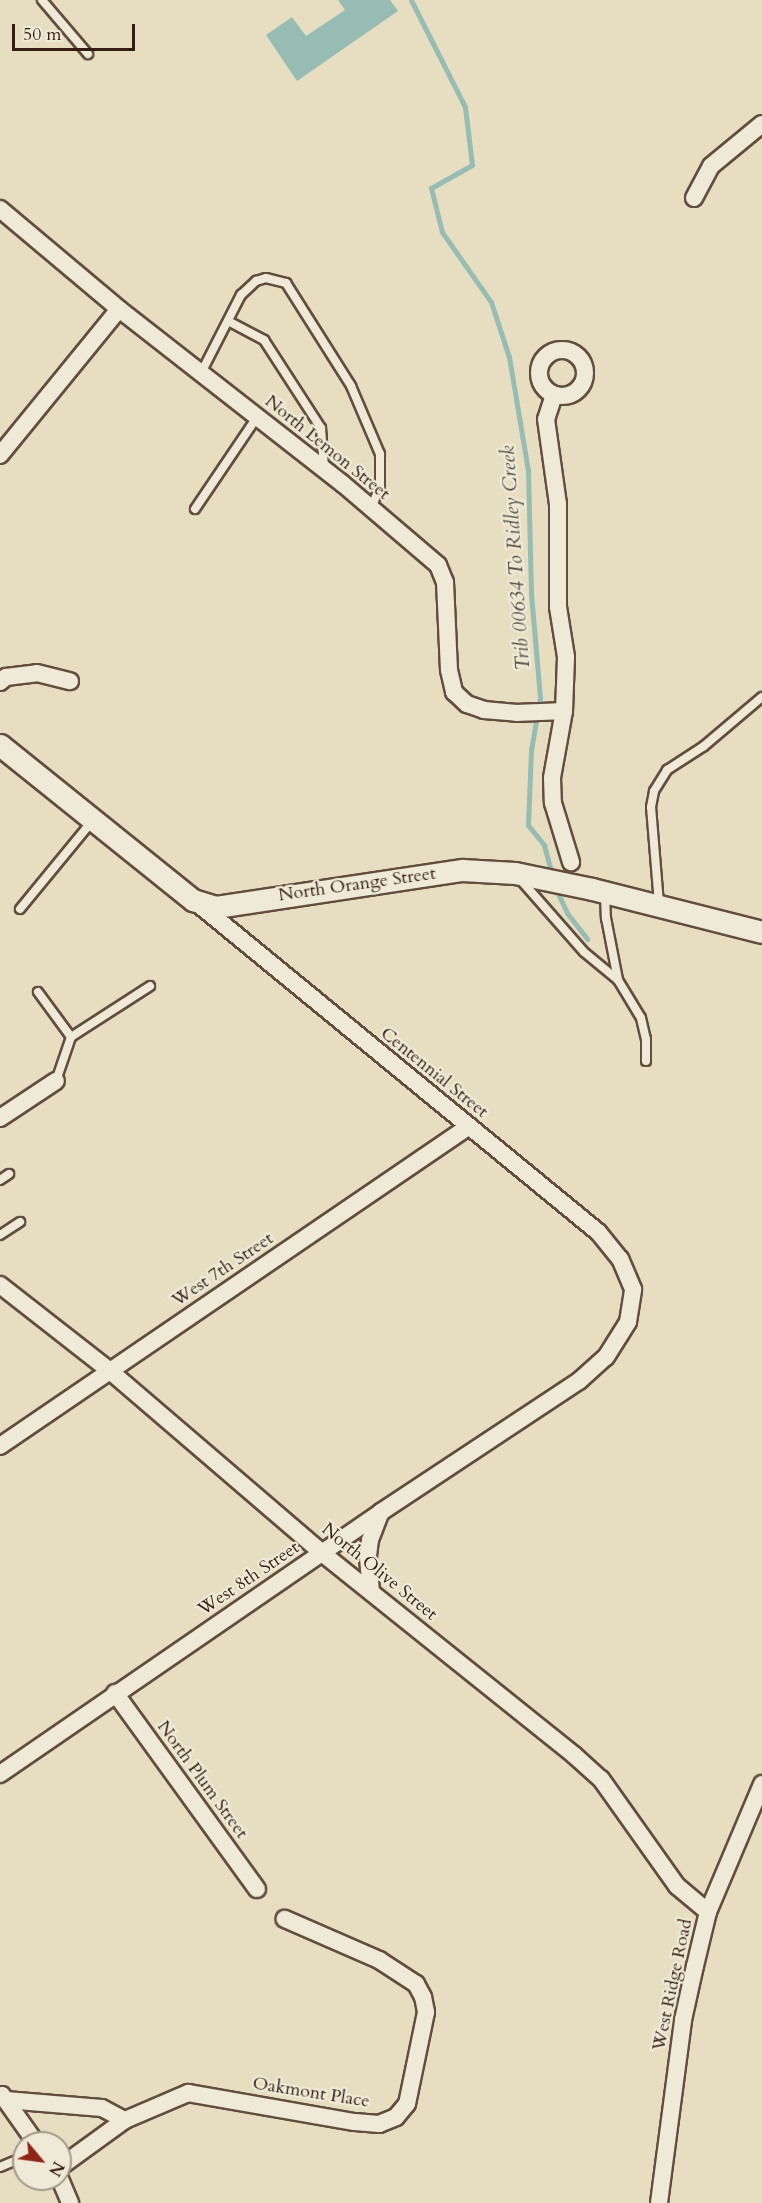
<!DOCTYPE html>
<html>
<head>
<meta charset="utf-8">
<style>
	body { margin:0 }
	#map { position:relative; width:762px; height:2203px; overflow:hidden; background:#e7dec1; font-family:Cardo,serif }
	div>[style] { position:absolute }
	.water>* { inset:0; background:#97bcb4 }
	.stream>* { height:5px; margin:-2.5px; padding:0 2.5px; transform-origin:2.5px; border-radius:2.5px; background:#97bcb4 }
	.roads { filter:drop-shadow(2px 0 #624d3e) drop-shadow(-2px 0 #624d3e) drop-shadow(0 2px #624d3e) drop-shadow(0 -2px #624d3e) }
	.service>* { height:8px; margin:-4px; padding:0 4px; transform-origin:4px; border-radius:4px; background:#efead7 }
	.minor>* { height:16px; margin:-8px; padding:0 8px; transform-origin:8px; border-radius:8px; background:#efead7 }
	.minor>.ring { margin:-8px; padding:0; box-sizing:content-box; background:none; border:16px solid #efead7; border-radius:50% }
	.tertiary>* { height:21px; margin:-10.5px; padding:0 10.5px; transform-origin:10.5px; border-radius:10.5px; background:#efead7 }
	span { translate:-50% -50%; white-space:nowrap; text-align:center; line-height:1.15; -webkit-text-stroke:4.5px #efead7; paint-order:stroke }
	.street-label { font-size:18px; color:#351d13 }
	.water-label { font-size:20px; color:#524d43; font-style:italic }
	.north { position:absolute; left:12px; top:2131px; width:60px; height:60px; box-sizing:border-box; background:#efead7; border:2px solid #a59889; border-radius:50%; rotate:119deg; font-size:16px; font-weight:700; line-height:24px; text-align:center; color:#351d13 }
	.north::after { content:''; display:block; margin:auto; width:21px; height:27px; background:#8f2418; clip-path:polygon(50% 0,100% 100%,50% 72%,0 100%) }
	.scale { position:absolute; left:12px; top:24px; width:123px; height:27px; box-sizing:border-box; border:3px solid #351d13; border-top:0; padding-left:8px; font-size:18px; line-height:21px; white-space:nowrap; color:#351d13; -webkit-text-stroke:4px #efead7; paint-order:stroke }
</style>
</head>
<body>
<div id="map">
	<div class="water">
		<div style="clip-path:polygon(338px 0,390px 0,398px 11px,297px 81px,266px 35px,292px 17px,306px 36px,345px 10px)"></div>
	</div>
	<div class="stream">
		<div style="left:411px;top:0;width:120px;rotate:63.2deg"></div>
		<div style="left:465px;top:107px;width:58px;rotate:83.1deg"></div>
		<div style="left:472px;top:165px;width:47px;rotate:150.7deg"></div>
		<div style="left:431px;top:188px;width:45px;rotate:76deg"></div>
		<div style="left:442px;top:232px;width:85px;rotate:55deg"></div>
		<div style="left:491px;top:302px;width:58px;rotate:71.9deg"></div>
		<div style="left:509px;top:357px;width:115px;rotate:80.5deg"></div>
		<div style="left:528px;top:470px;width:123px;rotate:88.6deg"></div>
		<div style="left:531px;top:593px;width:105px;rotate:85.1deg"></div>
		<div style="left:540px;top:698px;width:53px;rotate:99.8deg"></div>
		<div style="left:531px;top:750px;width:75px;rotate:92.3deg"></div>
		<div style="left:528px;top:825px;width:26px;rotate:51deg"></div>
		<div style="left:544px;top:845px;width:31px;rotate:75deg"></div>
		<div style="left:555px;top:887px;width:29px;rotate:65deg"></div>
		<div style="left:567px;top:913px;width:33px;rotate:52deg"></div>
	</div>
	<div class="roads">
		<div class="service">
			<div style="left:42px;top:0;width:71px;rotate:49.6deg"></div>
			<div style="left:228px;top:321px;width:41px;rotate:27.8deg"></div>
			<div style="left:264px;top:340px;width:105px;rotate:57.1deg"></div>
			<div style="left:321px;top:428px;width:40px;rotate:85.7deg"></div>
			<div style="left:201px;top:373px;width:88px;rotate:-62.9deg"></div>
			<div style="left:241px;top:295px;width:21px;rotate:-43deg"></div>
			<div style="left:256px;top:281px;width:10px;rotate:-17deg"></div>
			<div style="left:266px;top:278px;width:21px;rotate:14deg"></div>
			<div style="left:286px;top:283px;width:122px;rotate:57.7deg"></div>
			<div style="left:351px;top:386px;width:74px;rotate:66.9deg"></div>
			<div style="left:380px;top:454px;width:33px;rotate:90deg"></div>
			<div style="left:380px;top:487px;width:23px;rotate:113deg"></div>
			<div style="left:195px;top:509px;width:111px;rotate:-56deg"></div>
			<div style="left:519px;top:878px;width:98px;rotate:48.7deg"></div>
			<div style="left:584px;top:952px;width:44px;rotate:39.5deg"></div>
			<div style="left:605px;top:893px;width:25px;rotate:88deg"></div>
			<div style="left:606px;top:918px;width:63px;rotate:79deg"></div>
			<div style="left:618px;top:980px;width:44px;rotate:58.8deg"></div>
			<div style="left:641px;top:1018px;width:22px;rotate:77deg"></div>
			<div style="left:646px;top:1039px;width:22px;rotate:90deg"></div>
			<div style="left:659px;top:904px;width:97px;rotate:-94.7deg"></div>
			<div style="left:651px;top:807px;width:16px;rotate:-79deg"></div>
			<div style="left:654px;top:791px;width:25px;rotate:-58deg"></div>
			<div style="left:667px;top:770px;width:44px;rotate:-33deg"></div>
			<div style="left:704px;top:746px;width:76px;rotate:-40.2deg"></div>
			<div style="left:20px;top:909px;width:115px;rotate:-50.6deg"></div>
			<div style="left:38px;top:992px;width:56px;rotate:53.7deg"></div>
			<div style="left:56px;top:1081px;width:46px;rotate:-71.2deg"></div>
			<div style="left:71px;top:1037px;width:94px;rotate:-32.8deg"></div>
			<div style="left:0;top:1180px;width:11px;rotate:-34deg"></div>
			<div style="left:0;top:1235px;width:24px;rotate:-33deg"></div>
			<div style="left:0;top:2167px;width:26px;rotate:-23deg"></div>
		</div>
		<div class="minor">
			<div style="left:694px;top:198px;width:36px;rotate:-62deg"></div>
			<div style="left:711px;top:166px;width:66px;rotate:-39.5deg"></div>
			<div style="left:0;top:209px;width:155px;rotate:40deg"></div>
			<div style="left:119px;top:309px;width:284px;rotate:38deg"></div>
			<div style="left:343px;top:484px;width:125px;rotate:40.5deg"></div>
			<div style="left:438px;top:565px;width:18px;rotate:68deg"></div>
			<div style="left:445px;top:582px;width:88px;rotate:87.4deg"></div>
			<div style="left:449px;top:670px;width:23px;rotate:77deg"></div>
			<div style="left:454px;top:692px;width:18px;rotate:43deg"></div>
			<div style="left:467px;top:704px;width:18px;rotate:19deg"></div>
			<div style="left:484px;top:710px;width:33px;rotate:5deg"></div>
			<div style="left:517px;top:713px;width:47px;rotate:-2.4deg"></div>
			<div class="ring" style="left:539px;top:350px;width:30px;height:30px"></div>
			<div style="left:554px;top:395px;width:25px;rotate:108deg"></div>
			<div style="left:546px;top:419px;width:86px;rotate:82deg"></div>
			<div style="left:558px;top:504px;width:103px;rotate:90deg"></div>
			<div style="left:558px;top:607px;width:51px;rotate:80.9deg"></div>
			<div style="left:566px;top:657px;width:54px;rotate:92.1deg"></div>
			<div style="left:564px;top:711px;width:68px;rotate:100.2deg"></div>
			<div style="left:552px;top:778px;width:25px;rotate:88deg"></div>
			<div style="left:553px;top:803px;width:62px;rotate:73deg"></div>
			<div style="left:0;top:455px;width:188px;rotate:-50.8deg"></div>
			<div style="left:0;top:682px;width:8px;rotate:-40deg"></div>
			<div style="left:6px;top:677px;width:31px;rotate:-7deg"></div>
			<div style="left:37px;top:673px;width:34px;rotate:14deg"></div>
			<div style="left:0;top:1118px;width:67px;rotate:-33.5deg"></div>
			<div style="left:0;top:1285px;width:140px;rotate:38deg"></div>
			<div style="left:110px;top:1371px;width:279px;rotate:40.6deg"></div>
			<div style="left:322px;top:1553px;width:323px;rotate:38.7deg"></div>
			<div style="left:574px;top:1755px;width:36px;rotate:42deg"></div>
			<div style="left:601px;top:1779px;width:131px;rotate:54.6deg"></div>
			<div style="left:677px;top:1886px;width:40px;rotate:40deg"></div>
			<div style="left:0;top:1446px;width:566px;rotate:-34.28deg"></div>
			<div style="left:371px;top:1592px;width:36px;rotate:-95deg"></div>
			<div style="left:368px;top:1556px;width:16px;rotate:-83deg"></div>
			<div style="left:370px;top:1540px;width:30px;rotate:-69deg"></div>
			<div style="left:115px;top:1693px;width:242px;rotate:54.1deg"></div>
			<div style="left:0;top:1774px;width:462px;rotate:-34.5deg"></div>
			<div style="left:381px;top:1512px;width:237px;rotate:-33.5deg"></div>
			<div style="left:579px;top:1381px;width:36px;rotate:-42deg"></div>
			<div style="left:606px;top:1357px;width:41px;rotate:-57.8deg"></div>
			<div style="left:628px;top:1322px;width:33px;rotate:-81deg"></div>
			<div style="left:633px;top:1289px;width:33px;rotate:-113deg"></div>
			<div style="left:620px;top:1259px;width:35px;rotate:-129deg"></div>
			<div style="left:598px;top:1232px;width:519px;rotate:-140.63deg"></div>
			<div style="left:2px;top:2095px;width:59px;rotate:54.7deg"></div>
			<div style="left:6px;top:2100px;width:96px;rotate:4.8deg"></div>
			<div style="left:102px;top:2108px;width:26px;rotate:28deg"></div>
			<div style="left:60px;top:2167px;width:80px;rotate:-35.9deg"></div>
			<div style="left:125px;top:2120px;width:69px;rotate:-23.2deg"></div>
			<div style="left:188px;top:2093px;width:169px;rotate:9.9deg"></div>
			<div style="left:355px;top:2122px;width:24px;rotate:5deg"></div>
			<div style="left:379px;top:2124px;width:18px;rotate:-22deg"></div>
			<div style="left:396px;top:2117px;width:17px;rotate:-50deg"></div>
			<div style="left:407px;top:2104px;width:94px;rotate:-78.3deg"></div>
			<div style="left:426px;top:2012px;width:15px;rotate:-101deg"></div>
			<div style="left:423px;top:1997px;width:15px;rotate:-118deg"></div>
			<div style="left:416px;top:1984px;width:44px;rotate:-147deg"></div>
			<div style="left:379px;top:1960px;width:103px;rotate:-156.4deg"></div>
			<div style="left:60px;top:2179px;width:26px;rotate:67deg"></div>
			<div style="left:659px;top:2203px;width:185px;rotate:-82.5deg"></div>
			<div style="left:683px;top:2020px;width:55px;rotate:-77.5deg"></div>
			<div style="left:695px;top:1966px;width:56px;rotate:-76.5deg"></div>
			<div style="left:708px;top:1912px;width:139px;rotate:-67.1deg"></div>
		</div>
		<div class="tertiary">
			<div style="left:0;top:745px;width:248px;rotate:38.8deg"></div>
			<div style="left:193px;top:900px;width:24px;rotate:17deg"></div>
			<div style="left:216px;top:907px;width:249px;rotate:-8.6deg"></div>
			<div style="left:462px;top:870px;width:53px;rotate:3.2deg"></div>
			<div style="left:515px;top:873px;width:79px;rotate:11.7deg"></div>
			<div style="left:592px;top:889px;width:175px;rotate:14.2deg"></div>
		</div>
	</div>
	<div class="street-label">
		<span style="left:327px;top:448px;rotate:39deg">North Lemon Street</span>
		<span style="left:357px;top:885px;rotate:-8deg">North Orange Street</span>
		<span style="left:434px;top:1073px;rotate:39deg">Centennial Street</span>
		<span style="left:223px;top:1270px;rotate:-34deg">West 7th Street</span>
		<span style="left:379px;top:1572px;rotate:39deg">North Olive Street</span>
		<span style="left:249px;top:1579px;rotate:-34deg">West 8th Street</span>
		<span style="left:202px;top:1780px;rotate:54deg">North Plum Street</span>
		<span style="left:673px;top:1985px;rotate:-78deg">West Ridge Road</span>
		<span style="left:311px;top:2093px;rotate:9deg">Oakmont Place</span>
	</div>
	<div class="water-label">
		<span style="left:515px;top:558px;rotate:-94deg">Trib 00634 To Ridley Creek</span>
	</div>
	<div class="north">N</div>
	<div class="scale">50 m</div>
</div>
</body>
</html>
